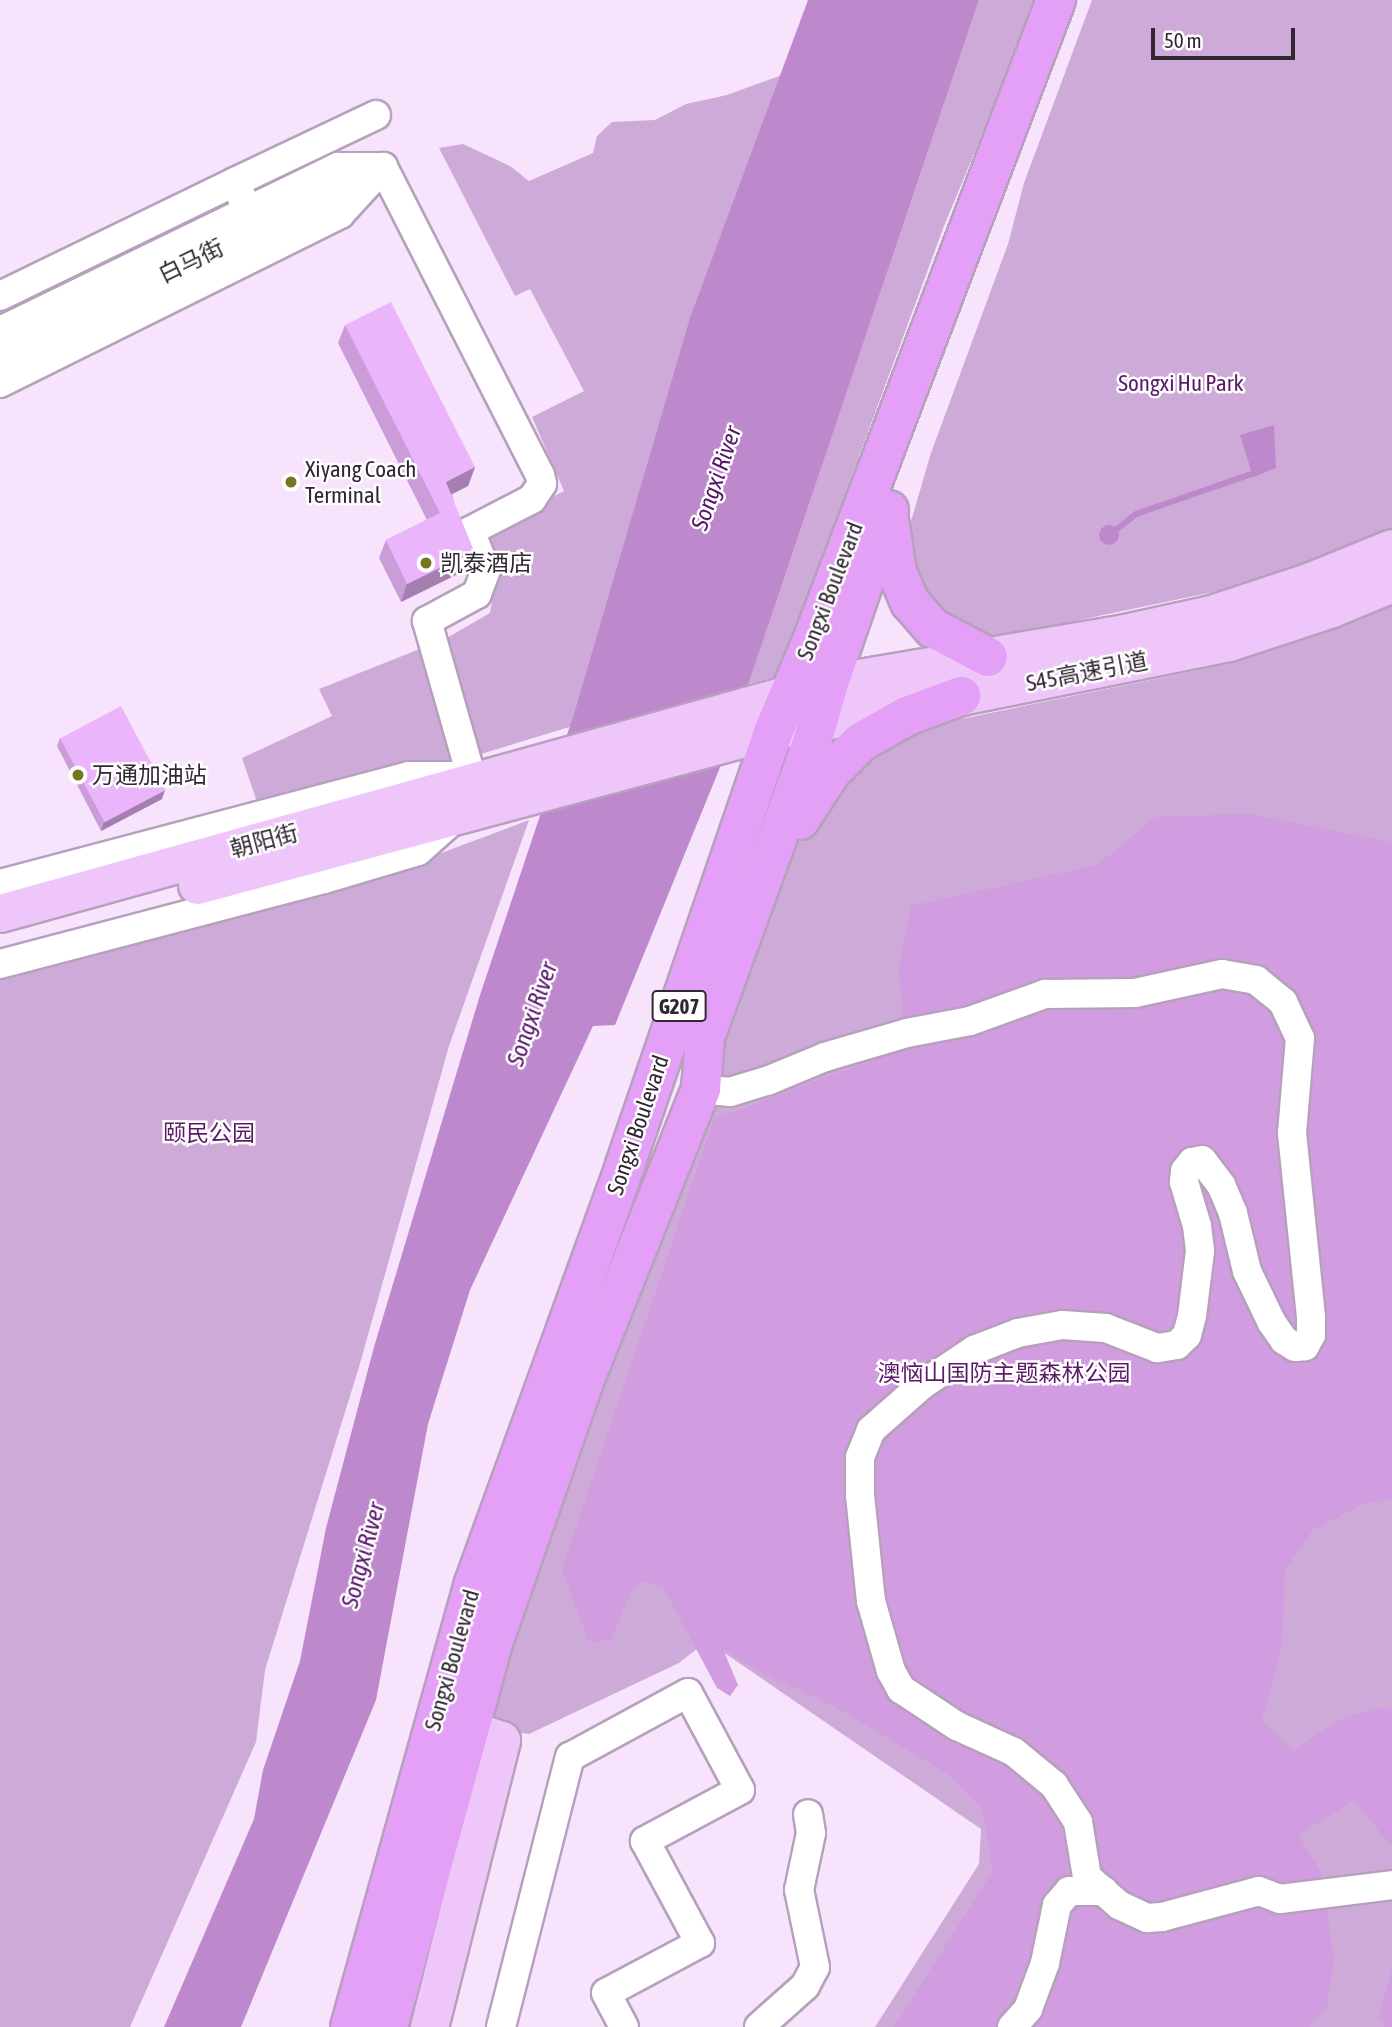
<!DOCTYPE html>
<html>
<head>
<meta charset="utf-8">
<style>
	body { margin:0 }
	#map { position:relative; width:1392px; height:2027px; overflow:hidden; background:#f7e4fc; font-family:"Asap Condensed","Noto Sans SC",sans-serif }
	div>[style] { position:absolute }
	.green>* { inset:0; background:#ceaad8 }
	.forest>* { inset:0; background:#d19ce0 }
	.water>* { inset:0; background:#bd89cc }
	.round { border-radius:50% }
	.stream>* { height:6px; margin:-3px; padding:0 3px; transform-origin:3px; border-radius:3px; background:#bd89cc }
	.roads { filter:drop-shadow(2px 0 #b7a0bd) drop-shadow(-2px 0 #b7a0bd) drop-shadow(0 2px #b7a0bd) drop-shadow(0 -2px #b7a0bd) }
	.minor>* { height:28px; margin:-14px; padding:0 14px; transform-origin:14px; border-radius:14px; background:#fff }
	.major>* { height:37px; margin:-18.5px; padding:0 18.5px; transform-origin:18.5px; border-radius:18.5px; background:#efc6fa }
	.highway>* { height:38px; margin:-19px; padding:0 19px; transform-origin:19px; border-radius:19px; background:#e4a0f7 }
	.wall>* { inset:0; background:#ca9cd8 }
	.shaded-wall>* { inset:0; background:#a47fb0 }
	.building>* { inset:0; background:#ebb5fb; transform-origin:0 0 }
	.dots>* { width:19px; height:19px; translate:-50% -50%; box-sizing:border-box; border:4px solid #fff; border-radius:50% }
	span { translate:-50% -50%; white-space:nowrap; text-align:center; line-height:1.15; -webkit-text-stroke:5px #fff; paint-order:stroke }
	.shield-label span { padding:2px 5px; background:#fff; border:2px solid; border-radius:5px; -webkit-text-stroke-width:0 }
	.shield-label { font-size:21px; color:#302732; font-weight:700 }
	.street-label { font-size:23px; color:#302732 }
	.park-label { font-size:23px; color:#5a1a6a }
	.poi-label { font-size:23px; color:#302732 }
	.left { translate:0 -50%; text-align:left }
	.water-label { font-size:24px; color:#571667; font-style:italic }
	.scale { position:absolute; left:1151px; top:28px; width:144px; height:32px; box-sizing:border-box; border:4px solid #302732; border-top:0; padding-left:9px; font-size:21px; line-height:24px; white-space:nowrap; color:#302732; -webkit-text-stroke:5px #fff; paint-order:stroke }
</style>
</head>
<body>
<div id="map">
	<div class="green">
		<div style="clip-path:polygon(979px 0,1038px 0,944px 226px,778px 676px,748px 684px)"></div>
		<div style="clip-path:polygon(1092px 0,1392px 0,1392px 528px,1333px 556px,1247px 585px,998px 637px,974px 631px,929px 606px,904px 545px,931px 453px,1008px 244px,1024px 183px)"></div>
		<div style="clip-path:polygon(793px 71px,589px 721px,481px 754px,258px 805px,242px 758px,332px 716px,319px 689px,445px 639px,490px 613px,499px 562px,484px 533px,564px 491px,532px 417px,584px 391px,530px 289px,515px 296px,439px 148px,463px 144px,510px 166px,529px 181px,593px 153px,597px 136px,612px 122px,655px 120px,686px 104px,727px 95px)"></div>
		<div style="clip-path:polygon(1392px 603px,1392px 2027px,875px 2027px,979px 1864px,981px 1829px,707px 1641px,679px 1663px,529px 1734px,465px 1725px,671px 1150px,805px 826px,844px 768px,902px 731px,1199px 670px)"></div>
		<div style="clip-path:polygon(529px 820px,449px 1046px,359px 1367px,265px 1670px,256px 1742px,130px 2027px,0 2027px,0 974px,428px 858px)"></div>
	</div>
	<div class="forest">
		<div style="clip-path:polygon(1249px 814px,1392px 842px,1392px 1499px,1367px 1502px,1313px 1530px,1285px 1570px,1282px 1647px,1262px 1720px,1293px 1750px,1340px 1720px,1375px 1708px,1392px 1709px,1392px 1843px,1389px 1844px,1354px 1800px,1298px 1835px,1321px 1873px,1334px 1959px,1327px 2007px,1309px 2027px,894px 2027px,993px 1871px,982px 1809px,949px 1774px,833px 1706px,753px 1668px,723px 1649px,738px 1685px,730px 1696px,717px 1688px,664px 1589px,643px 1581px,631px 1592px,611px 1640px,589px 1642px,562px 1569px,714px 1119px,905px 1048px,899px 968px,911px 906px,1097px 865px,1156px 817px)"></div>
		<div style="clip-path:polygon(1392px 1969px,1392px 2027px,1385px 2027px,1379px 2016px)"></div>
	</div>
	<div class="water">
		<div style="clip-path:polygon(808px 0,979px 0,721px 765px,615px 1025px,593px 1026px,470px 1290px,428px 1424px,376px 1700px,241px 2027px,164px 2027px,254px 1819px,263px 1770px,300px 1661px,326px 1528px,374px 1347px,480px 995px,574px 714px,690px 318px)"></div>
		<div style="clip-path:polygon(1274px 425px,1276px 468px,1253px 477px,1240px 435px)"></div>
		<div class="round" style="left:1099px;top:525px;width:20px;height:20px"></div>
	</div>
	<div class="stream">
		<div style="left:1117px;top:529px;width:24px;rotate:-38deg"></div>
		<div style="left:1136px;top:514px;width:128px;rotate:-19.1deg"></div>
	</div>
	<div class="roads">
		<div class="minor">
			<div style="left:235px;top:182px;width:156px;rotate:-25.4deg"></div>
			<div style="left:0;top:296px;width:261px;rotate:-25.9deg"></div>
			<div style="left:235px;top:182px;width:32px;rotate:66deg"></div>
			<div style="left:0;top:331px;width:376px;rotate:-25.9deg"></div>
			<div style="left:338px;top:167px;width:45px"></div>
			<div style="left:383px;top:167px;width:346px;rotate:63deg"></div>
			<div style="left:540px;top:475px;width:9px;rotate:77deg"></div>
			<div style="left:542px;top:484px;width:18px;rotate:124deg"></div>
			<div style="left:532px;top:499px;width:70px;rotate:152.7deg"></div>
			<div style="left:470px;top:531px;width:42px;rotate:67.7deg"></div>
			<div style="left:486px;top:570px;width:26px;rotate:111deg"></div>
			<div style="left:477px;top:594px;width:57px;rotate:151.6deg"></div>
			<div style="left:427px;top:621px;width:167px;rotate:74.1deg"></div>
			<div style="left:0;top:354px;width:411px;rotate:-26deg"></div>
			<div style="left:0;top:383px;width:380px;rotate:-26.4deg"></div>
			<div style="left:340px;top:214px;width:64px;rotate:-47.5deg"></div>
			<div style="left:0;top:884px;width:423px;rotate:-14.8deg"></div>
			<div style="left:409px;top:776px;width:55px"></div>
			<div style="left:0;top:964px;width:335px;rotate:-14.7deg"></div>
			<div style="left:324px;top:879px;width:98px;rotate:-16.6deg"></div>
			<div style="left:418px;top:851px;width:51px;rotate:-41.8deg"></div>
			<div style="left:701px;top:1089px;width:29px;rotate:6deg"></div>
			<div style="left:730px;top:1092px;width:39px;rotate:-17deg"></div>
			<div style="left:767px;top:1081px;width:63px;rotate:-22.5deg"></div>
			<div style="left:825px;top:1057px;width:85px;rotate:-16.3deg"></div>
			<div style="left:907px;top:1033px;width:64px;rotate:-10.8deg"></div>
			<div style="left:970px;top:1021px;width:80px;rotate:-19.8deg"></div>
			<div style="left:1045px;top:994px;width:90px;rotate:-0.6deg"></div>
			<div style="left:1135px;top:993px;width:89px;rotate:-12.3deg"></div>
			<div style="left:1222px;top:974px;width:35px;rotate:10deg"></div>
			<div style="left:1256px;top:980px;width:35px;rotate:39deg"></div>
			<div style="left:1283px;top:1002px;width:40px;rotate:65deg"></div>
			<div style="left:1300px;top:1038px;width:95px;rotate:94.8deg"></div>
			<div style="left:1292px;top:1133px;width:186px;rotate:84.1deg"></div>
			<div style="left:1311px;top:1318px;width:17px;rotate:90deg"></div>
			<div style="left:1311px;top:1335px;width:13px;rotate:119deg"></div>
			<div style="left:1305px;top:1346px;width:10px;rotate:174deg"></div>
			<div style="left:1295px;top:1347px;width:13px;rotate:-148deg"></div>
			<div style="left:1284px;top:1340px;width:21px;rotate:-125deg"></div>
			<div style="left:1272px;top:1323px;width:58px;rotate:-115.7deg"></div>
			<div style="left:1247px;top:1271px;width:60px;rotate:-103.6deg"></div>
			<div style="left:1233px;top:1213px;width:30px;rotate:-113deg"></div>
			<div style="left:1221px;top:1185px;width:31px;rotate:-127deg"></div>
			<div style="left:1202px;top:1160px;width:10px;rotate:169deg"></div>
			<div style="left:1192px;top:1162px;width:11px;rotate:128deg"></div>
			<div style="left:1185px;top:1171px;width:11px;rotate:95deg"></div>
			<div style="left:1184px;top:1182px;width:46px;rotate:73.5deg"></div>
			<div style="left:1197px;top:1226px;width:25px;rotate:83deg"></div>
			<div style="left:1200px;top:1251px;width:65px;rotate:97deg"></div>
			<div style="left:1192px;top:1316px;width:20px;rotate:105deg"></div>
			<div style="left:1187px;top:1335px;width:14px;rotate:135deg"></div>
			<div style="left:1177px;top:1345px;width:20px;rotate:171deg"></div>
			<div style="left:1157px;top:1348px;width:55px;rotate:-158.6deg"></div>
			<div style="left:1106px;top:1328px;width:44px;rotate:-176.1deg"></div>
			<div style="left:1062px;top:1325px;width:45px;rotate:169.7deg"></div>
			<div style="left:1018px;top:1333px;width:47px;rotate:158.9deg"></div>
			<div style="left:974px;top:1350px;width:63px;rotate:146.1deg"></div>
			<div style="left:922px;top:1385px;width:68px;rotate:138.6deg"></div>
			<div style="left:871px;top:1430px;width:29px;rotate:112deg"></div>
			<div style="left:860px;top:1457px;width:38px;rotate:90deg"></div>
			<div style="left:860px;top:1495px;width:107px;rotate:84.1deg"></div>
			<div style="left:871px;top:1601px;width:73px;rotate:74.1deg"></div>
			<div style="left:891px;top:1671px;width:21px;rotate:61deg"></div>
			<div style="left:901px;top:1689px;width:67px;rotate:33.5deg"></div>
			<div style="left:957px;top:1726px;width:63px;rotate:24.5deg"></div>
			<div style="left:1014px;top:1752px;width:52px;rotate:39.5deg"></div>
			<div style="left:1054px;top:1785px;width:44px;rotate:57deg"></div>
			<div style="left:1078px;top:1822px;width:56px;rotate:80.7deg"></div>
			<div style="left:1087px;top:1877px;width:43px;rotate:41.2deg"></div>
			<div style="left:1119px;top:1905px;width:31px;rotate:25deg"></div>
			<div style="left:1147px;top:1918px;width:15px;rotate:-4deg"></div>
			<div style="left:1162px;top:1917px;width:100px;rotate:-15deg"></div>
			<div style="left:1259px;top:1891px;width:22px;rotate:21deg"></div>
			<div style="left:1280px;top:1899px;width:113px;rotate:-7.1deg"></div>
			<div style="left:501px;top:2027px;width:279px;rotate:-75.7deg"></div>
			<div style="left:570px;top:1757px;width:134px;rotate:-28.5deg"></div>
			<div style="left:688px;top:1693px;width:110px;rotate:61.8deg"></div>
			<div style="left:740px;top:1790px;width:108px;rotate:151.8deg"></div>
			<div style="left:645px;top:1841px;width:116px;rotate:61.7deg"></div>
			<div style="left:700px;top:1943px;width:106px;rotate:152deg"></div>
			<div style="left:606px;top:1993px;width:38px;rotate:62deg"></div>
			<div style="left:759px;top:2027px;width:62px;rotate:-41.7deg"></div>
			<div style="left:805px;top:1986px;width:21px;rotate:-62deg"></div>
			<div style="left:815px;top:1967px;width:79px;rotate:-101.7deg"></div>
			<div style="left:799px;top:1890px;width:58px;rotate:-78.1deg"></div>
			<div style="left:811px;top:1833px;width:19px;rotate:-99deg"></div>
			<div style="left:1012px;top:2027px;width:24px;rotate:-48deg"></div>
			<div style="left:1028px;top:2009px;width:49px;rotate:-69.7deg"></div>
			<div style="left:1045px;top:1963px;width:59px;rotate:-78.3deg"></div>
			<div style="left:1057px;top:1905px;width:18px;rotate:-49deg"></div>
			<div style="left:1069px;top:1891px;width:35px"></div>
		</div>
		<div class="major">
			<div style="left:197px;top:885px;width:597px;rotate:-15.04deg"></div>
			<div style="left:774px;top:730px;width:190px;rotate:-10.3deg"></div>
			<div style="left:961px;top:696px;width:273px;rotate:-11.4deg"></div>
			<div style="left:1229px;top:642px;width:108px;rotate:-18.3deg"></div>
			<div style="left:1332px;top:608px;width:65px;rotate:-22.6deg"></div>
			<div style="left:0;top:913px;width:860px;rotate:-15.51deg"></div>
			<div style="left:829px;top:683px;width:299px;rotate:-9.6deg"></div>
			<div style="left:1124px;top:633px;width:89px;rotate:-12.3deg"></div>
			<div style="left:1211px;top:614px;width:105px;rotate:-18.3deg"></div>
			<div style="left:1311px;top:581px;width:87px;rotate:-22.2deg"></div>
			<div style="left:429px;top:2027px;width:296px;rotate:-75.9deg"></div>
			<div style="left:501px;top:1740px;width:34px;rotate:-161deg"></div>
		</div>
		<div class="highway">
			<div style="left:889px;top:519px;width:54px;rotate:81.4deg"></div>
			<div style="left:897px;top:572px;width:33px;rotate:67deg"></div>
			<div style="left:910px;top:602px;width:35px;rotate:49deg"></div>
			<div style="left:933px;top:628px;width:62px;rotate:27.8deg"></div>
			<div style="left:800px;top:820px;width:57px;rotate:-57.1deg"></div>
			<div style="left:831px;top:772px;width:42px;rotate:-45deg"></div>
			<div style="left:861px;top:742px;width:53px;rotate:-29.5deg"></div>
			<div style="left:907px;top:716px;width:58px;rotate:-20.3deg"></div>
			<div style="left:350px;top:2027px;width:458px;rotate:-74.4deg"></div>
			<div style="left:473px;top:1586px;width:448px;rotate:-70.1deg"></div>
			<div style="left:625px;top:1165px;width:460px;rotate:-71.1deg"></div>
			<div style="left:774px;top:730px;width:97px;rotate:-66.9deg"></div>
			<div style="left:812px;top:641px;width:686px;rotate:-69.16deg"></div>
			<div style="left:388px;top:2027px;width:398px;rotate:-74.7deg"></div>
			<div style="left:493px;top:1643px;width:274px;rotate:-70.8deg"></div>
			<div style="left:583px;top:1384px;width:318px;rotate:-68.2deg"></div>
			<div style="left:701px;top:1089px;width:52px;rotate:-85.6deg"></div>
			<div style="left:705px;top:1037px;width:307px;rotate:-70deg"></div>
			<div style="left:810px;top:749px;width:69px;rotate:-73.9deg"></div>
			<div style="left:829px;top:683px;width:183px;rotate:-70.9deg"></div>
		</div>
	</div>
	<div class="wall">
		<div style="clip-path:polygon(345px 325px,475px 467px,468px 486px,452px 494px,468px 569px,401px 602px,379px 558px,386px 540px,427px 520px,338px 343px)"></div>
		<div style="clip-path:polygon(60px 738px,162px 799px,101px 831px,57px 746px)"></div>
	</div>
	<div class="shaded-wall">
		<div style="clip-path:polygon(475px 467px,468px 486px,440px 500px,446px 482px)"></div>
		<div style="clip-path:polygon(474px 551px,468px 569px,401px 602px,407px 584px)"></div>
		<div style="clip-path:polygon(165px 790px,162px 799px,101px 831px,104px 822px)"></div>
	</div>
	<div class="building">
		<div style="clip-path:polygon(391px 302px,475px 467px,446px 482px,474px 551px,407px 584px,386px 540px,440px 513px,345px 325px)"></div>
		<div style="left:121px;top:706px;width:95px;height:69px;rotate:62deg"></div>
	</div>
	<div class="dots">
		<div style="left:291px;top:482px;background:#78761c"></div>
		<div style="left:426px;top:563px;background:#78761c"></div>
		<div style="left:78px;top:775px;background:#78761c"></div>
	</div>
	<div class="shield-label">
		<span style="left:679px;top:1006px">G207</span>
	</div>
	<div class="street-label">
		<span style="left:191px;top:261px;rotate:-26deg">白马街</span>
		<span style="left:830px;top:591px;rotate:-69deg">Songxi Boulevard</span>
		<span style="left:1087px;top:672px;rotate:-11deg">S45高速引道</span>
		<span style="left:264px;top:841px;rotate:-15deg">朝阳街</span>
		<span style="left:638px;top:1125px;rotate:-71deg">Songxi Boulevard</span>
		<span style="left:452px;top:1660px;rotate:-74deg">Songxi Boulevard</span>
	</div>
	<div class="park-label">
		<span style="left:1181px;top:383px">Songxi Hu Park</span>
		<span style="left:209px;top:1133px">颐民公园</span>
		<span style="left:1004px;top:1373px">澳恼山国防主题森林公园</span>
	</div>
	<div class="poi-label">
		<span class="left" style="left:305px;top:482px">Xiyang Coach<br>Terminal</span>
		<span class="left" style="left:440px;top:563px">凯泰酒店</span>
		<span class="left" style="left:92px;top:775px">万通加油站</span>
	</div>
	<div class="water-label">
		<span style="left:716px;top:478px;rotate:-71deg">Songxi River</span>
		<span style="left:532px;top:1014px;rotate:-71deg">Songxi River</span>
		<span style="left:363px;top:1555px;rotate:-75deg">Songxi River</span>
	</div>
	<div class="scale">50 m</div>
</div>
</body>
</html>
